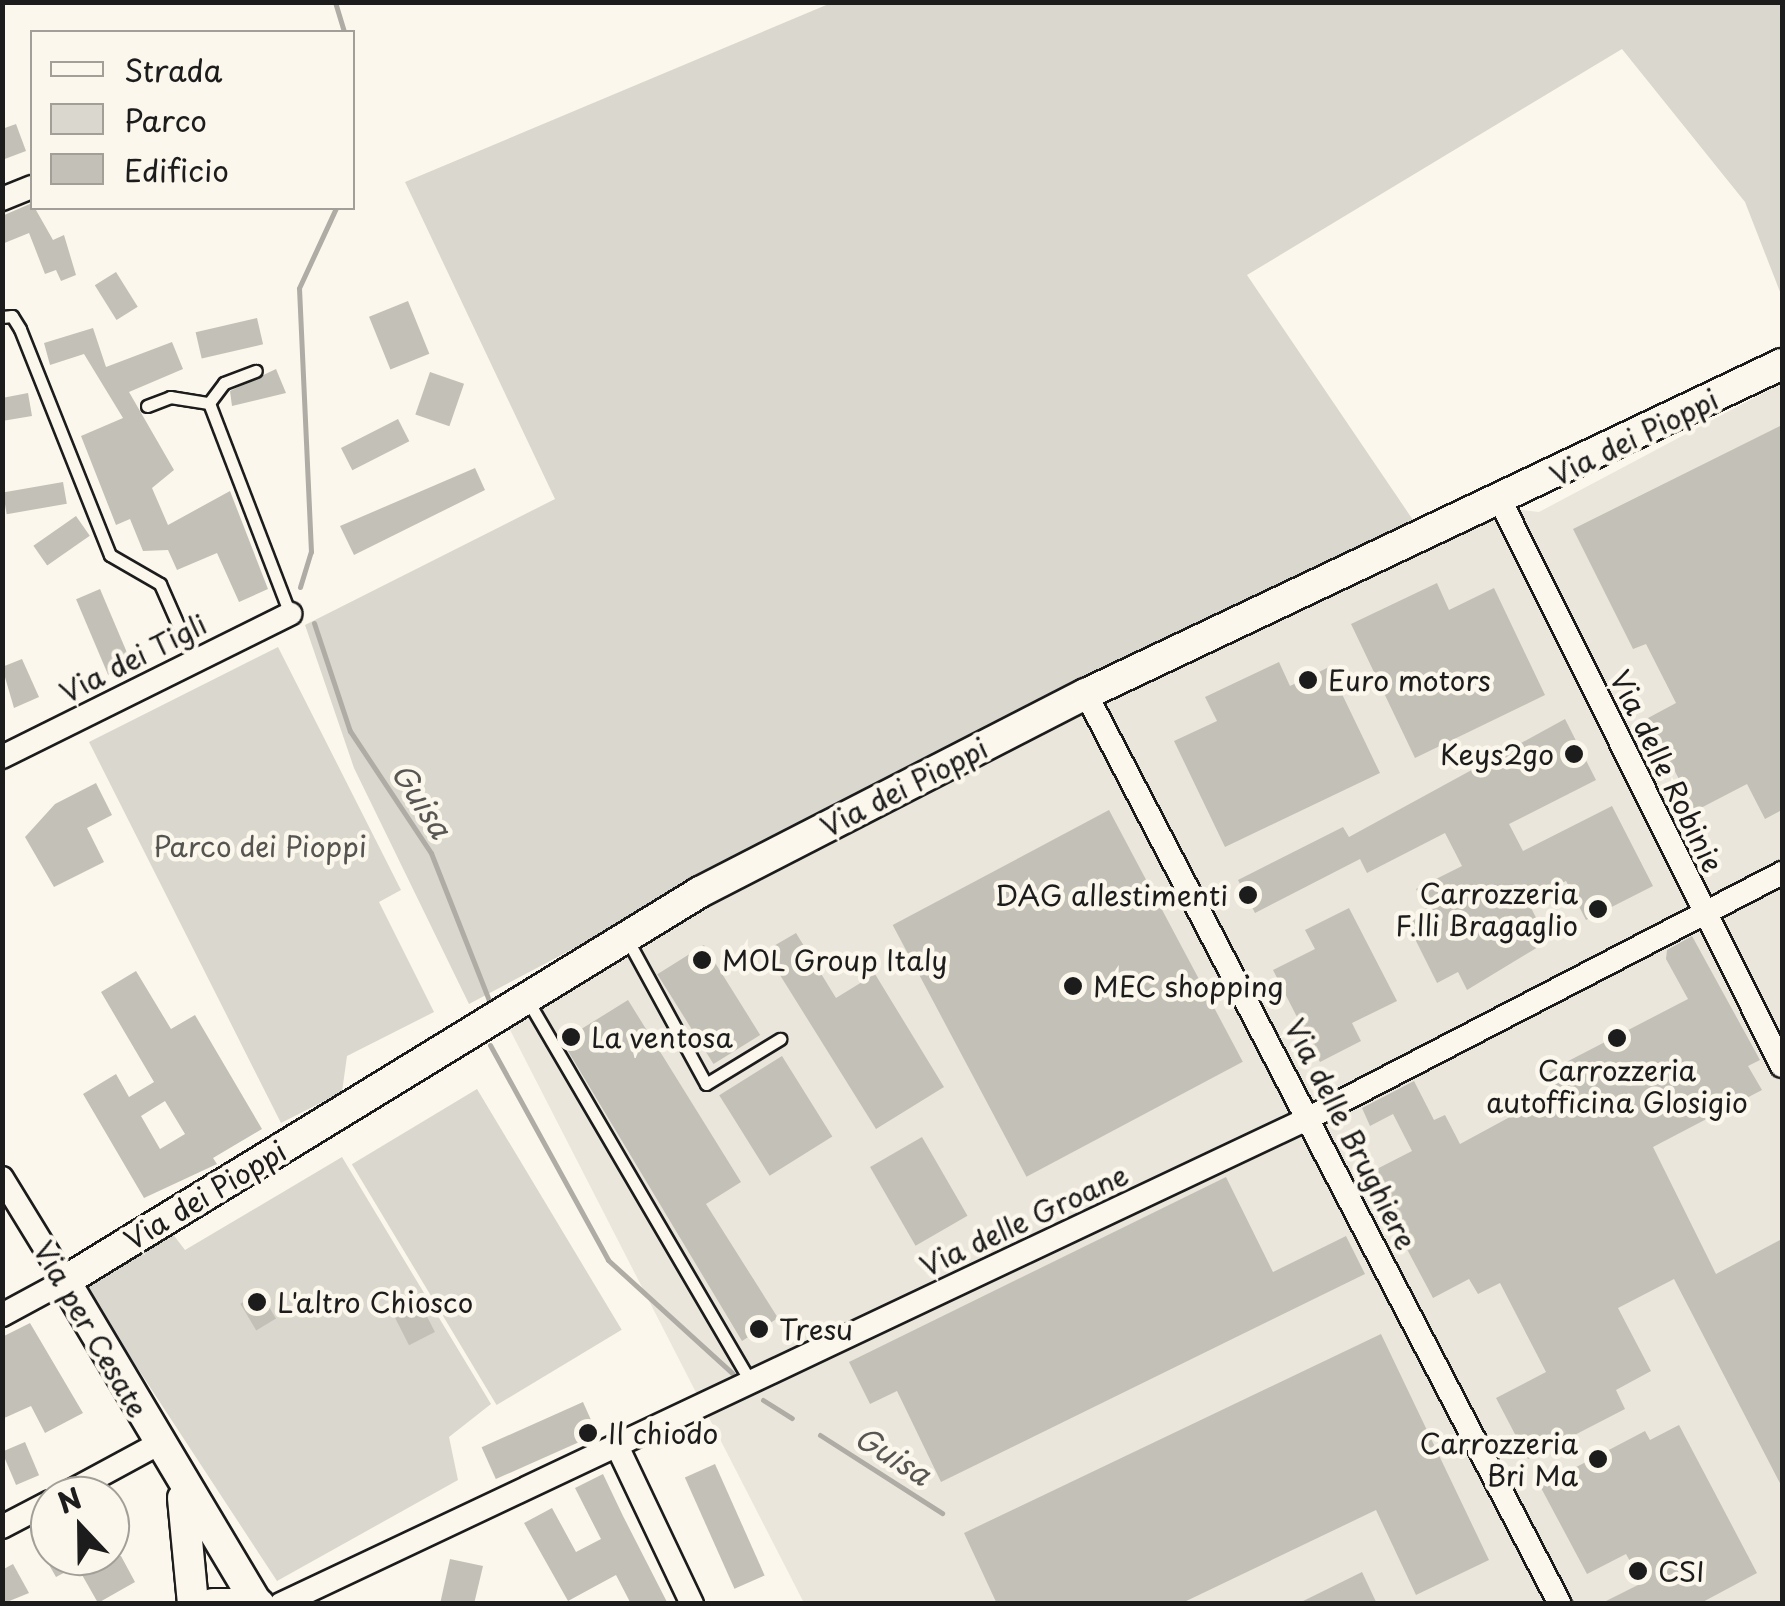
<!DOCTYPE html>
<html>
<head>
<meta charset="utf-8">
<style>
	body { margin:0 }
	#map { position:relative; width:1785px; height:1606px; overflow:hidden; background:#fbf7ec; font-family:"Playpen Sans",sans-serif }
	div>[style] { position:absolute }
	.built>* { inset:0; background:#eae6dc }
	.green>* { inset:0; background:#dad7ce; transform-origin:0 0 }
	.stream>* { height:5px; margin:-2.5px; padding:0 2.5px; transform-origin:2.5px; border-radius:2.5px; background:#afaca5 }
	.building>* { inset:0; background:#c3c0b8; transform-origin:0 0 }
	.roads { filter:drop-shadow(2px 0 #1c1c1c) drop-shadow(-2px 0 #1c1c1c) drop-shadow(0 2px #1c1c1c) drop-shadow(0 -2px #1c1c1c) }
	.lane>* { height:11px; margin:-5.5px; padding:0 5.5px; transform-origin:5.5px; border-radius:5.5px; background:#fbf7ec }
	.street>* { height:22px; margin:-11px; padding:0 11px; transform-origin:11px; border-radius:11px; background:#fbf7ec }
	.secondary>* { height:30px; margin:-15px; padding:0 15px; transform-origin:15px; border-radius:15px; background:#fbf7ec }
	.dots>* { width:28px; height:28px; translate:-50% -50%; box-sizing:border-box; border:5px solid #fbf7ec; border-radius:50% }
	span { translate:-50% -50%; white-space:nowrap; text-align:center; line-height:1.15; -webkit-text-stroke:9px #fbf7ec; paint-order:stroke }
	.street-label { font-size:28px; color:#1c1c1c }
	.poi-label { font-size:28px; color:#1c1c1c }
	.left { translate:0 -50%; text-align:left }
	.right { translate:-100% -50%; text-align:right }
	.park-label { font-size:28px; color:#555451 }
	.water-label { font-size:30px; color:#575653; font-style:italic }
	.frame { position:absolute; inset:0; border:5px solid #1c1c1c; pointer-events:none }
	.legend { position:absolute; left:30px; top:30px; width:325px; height:180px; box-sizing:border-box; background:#fbf7ec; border:2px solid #a29f99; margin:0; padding:12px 18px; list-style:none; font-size:30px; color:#1c1c1c }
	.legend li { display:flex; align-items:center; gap:20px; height:50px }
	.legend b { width:50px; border:2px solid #a29f99 }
	.north { position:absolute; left:30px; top:1476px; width:100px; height:100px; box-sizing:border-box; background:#fbf7ec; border:2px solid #a29f99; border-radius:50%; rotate:338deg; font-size:28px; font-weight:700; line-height:40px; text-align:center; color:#1c1c1c }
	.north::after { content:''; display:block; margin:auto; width:35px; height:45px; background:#1c1c1c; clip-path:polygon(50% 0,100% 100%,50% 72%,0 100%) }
</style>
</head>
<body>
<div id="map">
	<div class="built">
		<div style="clip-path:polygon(1782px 383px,1782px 1603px,804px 1603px,508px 1026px,729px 893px,1063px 715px,1507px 508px,1539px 512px)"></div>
	</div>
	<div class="green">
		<div style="clip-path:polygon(831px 3px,1782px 3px,1782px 297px,1745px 202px,1622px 49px,1247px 275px,1413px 520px,1096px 672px,469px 1004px,354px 768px,305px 625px,555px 499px,405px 182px)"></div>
		<div style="clip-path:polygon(278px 647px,401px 890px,379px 902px,434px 1012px,347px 1056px,342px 1092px,281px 1123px,89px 742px)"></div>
		<div style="left:477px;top:1089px;width:281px;height:146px;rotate:59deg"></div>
		<div style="clip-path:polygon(342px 1157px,491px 1404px,449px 1437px,458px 1480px,277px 1581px,85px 1288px,172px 1233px,185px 1250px)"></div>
	</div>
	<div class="stream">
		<div style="left:335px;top:2px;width:31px;rotate:73deg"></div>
		<div style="left:300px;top:587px;width:37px;rotate:-73deg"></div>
		<div style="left:311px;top:552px;width:264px;rotate:-92.6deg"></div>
		<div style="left:299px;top:288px;width:88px;rotate:-65.2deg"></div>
		<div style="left:314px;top:623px;width:114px;rotate:71.6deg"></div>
		<div style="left:350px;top:731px;width:146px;rotate:56.4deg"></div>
		<div style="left:431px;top:853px;width:161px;rotate:68.5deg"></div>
		<div style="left:490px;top:1045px;width:245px;rotate:61.2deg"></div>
		<div style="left:608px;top:1260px;width:168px;rotate:42.3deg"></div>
		<div style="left:763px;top:1400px;width:34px;rotate:32deg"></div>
		<div style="left:820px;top:1435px;width:145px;rotate:32.6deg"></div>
	</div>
	<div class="building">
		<div style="clip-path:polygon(16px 124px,26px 151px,2px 160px,2px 129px)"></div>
		<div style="clip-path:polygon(32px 203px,53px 240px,64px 235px,76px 275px,61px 281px,56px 270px,45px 274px,29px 233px,2px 244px,2px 216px)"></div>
		<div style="left:116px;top:272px;width:41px;height:25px;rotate:58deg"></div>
		<div style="left:408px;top:301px;width:57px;height:42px;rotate:68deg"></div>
		<div style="left:257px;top:318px;width:27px;height:63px;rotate:77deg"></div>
		<div style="clip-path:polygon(93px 328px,106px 367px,172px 342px,183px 369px,129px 392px,174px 470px,152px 488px,168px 525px,230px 491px,268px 589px,239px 602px,217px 553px,177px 570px,168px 550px,143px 551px,130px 519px,116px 525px,81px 436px,123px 418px,84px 354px,50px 365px,44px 343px)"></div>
		<div style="clip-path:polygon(276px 369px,286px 393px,232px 406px,230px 391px)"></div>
		<div style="left:430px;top:372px;width:36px;height:45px;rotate:19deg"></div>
		<div style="clip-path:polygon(28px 393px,32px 416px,2px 421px,2px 398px)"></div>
		<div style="left:398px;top:419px;width:25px;height:64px;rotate:63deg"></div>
		<div style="clip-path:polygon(1782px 425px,1782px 810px,1765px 819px,1747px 784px,1695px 811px,1648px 718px,1676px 703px,1646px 644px,1633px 649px,1573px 529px)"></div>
		<div style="clip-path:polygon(475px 468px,485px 490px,354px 555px,340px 526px)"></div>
		<div style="left:63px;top:482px;width:22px;height:61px;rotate:80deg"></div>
		<div style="left:76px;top:516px;width:24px;height:52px;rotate:55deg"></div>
		<div style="clip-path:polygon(1437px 583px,1449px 610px,1494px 588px,1545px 695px,1415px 758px,1351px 624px)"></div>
		<div style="left:100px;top:589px;width:82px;height:26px;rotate:67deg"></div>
		<div style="clip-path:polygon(22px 659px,39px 697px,14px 708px,2px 667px)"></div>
		<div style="clip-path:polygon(1279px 662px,1290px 686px,1329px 667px,1380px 773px,1225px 847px,1174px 741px,1217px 721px,1205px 697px)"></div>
		<div style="clip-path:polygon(1565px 719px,1596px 780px,1509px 824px,1523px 851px,1612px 806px,1653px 886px,1586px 920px,1566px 881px,1527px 900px,1548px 941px,1467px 990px,1458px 972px,1437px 983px,1407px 923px,1428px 913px,1416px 889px,1462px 866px,1445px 833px,1367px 873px,1360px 859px,1255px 913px,1238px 880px,1343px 827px,1349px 837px)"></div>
		<div style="clip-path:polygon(96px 783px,112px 815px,87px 828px,104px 862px,54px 887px,25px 837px,55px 804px)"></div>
		<div style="left:1109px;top:810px;width:285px;height:245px;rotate:62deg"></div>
		<div style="clip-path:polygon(1349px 908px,1397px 1001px,1352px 1023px,1361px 1041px,1320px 1062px,1273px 970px,1315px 949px,1305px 930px)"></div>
		<div style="clip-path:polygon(796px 933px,836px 998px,875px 974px,944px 1087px,876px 1129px,765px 951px)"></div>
		<div style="clip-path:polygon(1692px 936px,1760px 1060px,1748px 1066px,1762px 1090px,1653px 1147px,1716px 1274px,1782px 1239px,1782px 1487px,1674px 1279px,1618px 1308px,1651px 1371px,1616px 1390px,1625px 1409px,1528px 1459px,1496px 1398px,1546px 1372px,1500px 1283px,1478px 1294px,1469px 1279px,1433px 1298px,1367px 1174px,1412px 1151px,1393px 1114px,1370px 1126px,1362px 1108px,1414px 1081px,1434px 1120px,1445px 1115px,1460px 1144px,1558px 1091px,1549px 1071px,1688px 999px,1666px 959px,1667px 950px)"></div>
		<div style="left:704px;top:945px;width:106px;height:55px;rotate:58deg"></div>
		<div style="clip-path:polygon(evenodd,136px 971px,171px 1029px,195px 1015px,262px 1129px,213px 1158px,217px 1164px,144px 1198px,83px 1094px,116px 1074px,129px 1097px,154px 1082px,101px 992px,136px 971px,165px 1101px,185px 1134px,160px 1149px,141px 1116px,165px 1101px)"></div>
		<div style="clip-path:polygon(628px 1000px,741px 1182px,706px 1204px,778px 1318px,742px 1341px,562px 1041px)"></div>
		<div style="left:782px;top:1056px;width:95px;height:74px;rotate:58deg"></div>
		<div style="left:922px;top:1137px;width:91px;height:60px;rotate:60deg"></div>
		<div style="clip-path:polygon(1226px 1177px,1273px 1272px,1346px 1236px,1365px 1274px,941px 1482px,897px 1391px,870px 1404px,849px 1362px)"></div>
		<div style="left:414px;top:1291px;width:46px;height:29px;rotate:63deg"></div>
		<div style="left:260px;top:1292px;width:31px;height:23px;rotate:59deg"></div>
		<div style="clip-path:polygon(30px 1323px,83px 1413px,45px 1433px,31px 1406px,2px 1419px,2px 1337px)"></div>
		<div style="clip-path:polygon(1381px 1334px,1489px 1560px,1416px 1595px,1376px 1510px,1180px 1604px,997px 1604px,964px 1533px)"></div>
		<div style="left:583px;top:1402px;width:35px;height:111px;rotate:66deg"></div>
		<div style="clip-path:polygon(1679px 1425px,1757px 1573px,1699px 1604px,1600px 1604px,1642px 1583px,1626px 1554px,1587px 1574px,1540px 1486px,1645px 1431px,1650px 1440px)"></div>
		<div style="left:25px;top:1442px;width:36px;height:25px;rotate:67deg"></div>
		<div style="left:715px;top:1464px;width:122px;height:33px;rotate:66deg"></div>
		<div style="clip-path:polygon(603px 1474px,623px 1516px,668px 1604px,631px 1604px,616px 1575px,568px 1601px,524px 1523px,552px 1508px,576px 1552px,601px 1539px,575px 1488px)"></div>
		<div style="clip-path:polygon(44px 1556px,121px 1556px,135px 1582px,98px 1603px,77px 1566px,56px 1577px)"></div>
		<div style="clip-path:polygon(450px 1559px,483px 1566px,474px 1604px,440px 1604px)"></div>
		<div style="clip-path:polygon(13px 1564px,29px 1593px,2px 1604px,2px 1570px)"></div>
		<div style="clip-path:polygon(1362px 1572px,1377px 1604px,1297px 1604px)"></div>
	</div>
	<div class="roads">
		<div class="lane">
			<div style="left:2px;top:317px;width:10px;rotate:-6deg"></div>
			<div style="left:12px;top:316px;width:15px;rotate:58deg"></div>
			<div style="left:20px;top:329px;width:243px;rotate:68.3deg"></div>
			<div style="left:110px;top:555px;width:58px;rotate:30.1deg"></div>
			<div style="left:160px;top:584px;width:84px;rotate:66.2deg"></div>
			<div style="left:209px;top:403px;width:25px;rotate:-53deg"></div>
			<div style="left:224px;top:383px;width:34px;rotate:-21deg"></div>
			<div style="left:147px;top:406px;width:25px;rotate:-21deg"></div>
			<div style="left:170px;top:397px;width:39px;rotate:9deg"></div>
			<div style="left:209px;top:403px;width:226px;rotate:69deg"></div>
			<div style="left:627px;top:939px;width:165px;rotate:61.4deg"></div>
			<div style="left:706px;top:1084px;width:87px;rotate:-31.3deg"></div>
			<div style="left:528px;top:1001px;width:441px;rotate:59.7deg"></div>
		</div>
		<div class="street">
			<div style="left:2px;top:199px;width:32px;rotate:-22deg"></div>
			<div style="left:1501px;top:502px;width:630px;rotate:63.52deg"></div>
			<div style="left:1086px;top:694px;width:1026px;rotate:62.49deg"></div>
			<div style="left:2px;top:757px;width:322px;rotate:-26.4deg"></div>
			<div style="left:2px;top:1178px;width:121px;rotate:58.5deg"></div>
			<div style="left:65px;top:1281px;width:72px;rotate:151.6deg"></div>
			<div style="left:617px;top:1446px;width:175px;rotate:64.6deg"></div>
			<div style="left:62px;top:1496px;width:109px;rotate:-28.4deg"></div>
			<div style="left:2px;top:1527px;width:54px;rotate:-27.5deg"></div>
			<div style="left:281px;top:1604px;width:1137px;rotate:-25.3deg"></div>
			<div style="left:1309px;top:1118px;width:533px;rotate:-27.38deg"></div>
		</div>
		<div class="secondary">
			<div style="left:183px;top:1498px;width:106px;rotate:84.6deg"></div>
			<div style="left:256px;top:1602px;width:374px;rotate:-120.8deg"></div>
			<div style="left:65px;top:1281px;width:745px;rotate:-31.49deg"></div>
			<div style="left:700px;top:892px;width:434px;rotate:-27.2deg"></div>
			<div style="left:1086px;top:694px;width:770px;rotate:-25.37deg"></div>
			<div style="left:213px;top:1604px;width:46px"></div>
		</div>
	</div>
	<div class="dots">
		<div style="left:1308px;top:680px;background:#1c1c1c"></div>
		<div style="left:1574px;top:754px;background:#1c1c1c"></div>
		<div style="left:1248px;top:895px;background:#1c1c1c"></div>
		<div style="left:1598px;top:909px;background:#1c1c1c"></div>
		<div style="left:702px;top:960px;background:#1c1c1c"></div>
		<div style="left:1073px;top:986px;background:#1c1c1c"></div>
		<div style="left:571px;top:1037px;background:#1c1c1c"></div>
		<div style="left:1617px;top:1038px;background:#1c1c1c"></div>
		<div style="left:257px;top:1302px;background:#1c1c1c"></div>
		<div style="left:759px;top:1329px;background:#1c1c1c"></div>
		<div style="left:588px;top:1433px;background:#1c1c1c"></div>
		<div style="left:1598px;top:1459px;background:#1c1c1c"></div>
		<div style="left:1638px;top:1571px;background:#1c1c1c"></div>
	</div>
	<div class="street-label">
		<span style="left:1634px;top:437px;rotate:-26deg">Via dei Pioppi</span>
		<span style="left:133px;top:658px;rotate:-27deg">Via dei Tigli</span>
		<span style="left:1667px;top:771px;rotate:64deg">Via delle Robinie</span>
		<span style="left:904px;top:787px;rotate:-27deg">Via dei Pioppi</span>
		<span style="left:1351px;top:1134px;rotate:63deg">Via delle Brughiere</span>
		<span style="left:205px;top:1195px;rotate:-31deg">Via dei Pioppi</span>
		<span style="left:1024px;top:1220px;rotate:-25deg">Via delle Groane</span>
		<span style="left:91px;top:1329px;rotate:60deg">Via per Cesate</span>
	</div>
	<div class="poi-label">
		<span class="left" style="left:1328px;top:680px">Euro motors</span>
		<span class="right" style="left:1554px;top:754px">Keys2go</span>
		<span class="right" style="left:1578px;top:909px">Carrozzeria<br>F.lli Bragaglio</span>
		<span class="right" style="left:1228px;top:895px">DAG allestimenti</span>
		<span class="left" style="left:722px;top:960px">MOL Group Italy</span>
		<span class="left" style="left:1093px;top:986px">MEC shopping</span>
		<span class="left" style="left:591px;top:1037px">La ventosa</span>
		<span style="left:1617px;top:1086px">Carrozzeria<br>autofficina Glosigio</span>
		<span class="left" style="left:277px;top:1302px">L'altro Chiosco</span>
		<span class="left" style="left:779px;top:1329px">Tresu</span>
		<span class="left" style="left:608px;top:1433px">Il chiodo</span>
		<span class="right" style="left:1578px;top:1459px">Carrozzeria<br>Bri Ma</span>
		<span class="left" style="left:1658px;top:1571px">CSI</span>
	</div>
	<div class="park-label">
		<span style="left:260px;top:846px">Parco dei Pioppi</span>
	</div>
	<div class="water-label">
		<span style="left:422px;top:800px;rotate:57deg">Guisa</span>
		<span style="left:893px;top:1455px;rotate:32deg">Guisa</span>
	</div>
	<div class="frame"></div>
	<ul class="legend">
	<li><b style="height:12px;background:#fbf7ec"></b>Strada</li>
	<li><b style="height:28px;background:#dad7ce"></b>Parco</li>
	<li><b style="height:28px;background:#c3c0b8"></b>Edificio</li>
	</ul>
	<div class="north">N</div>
</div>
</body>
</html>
